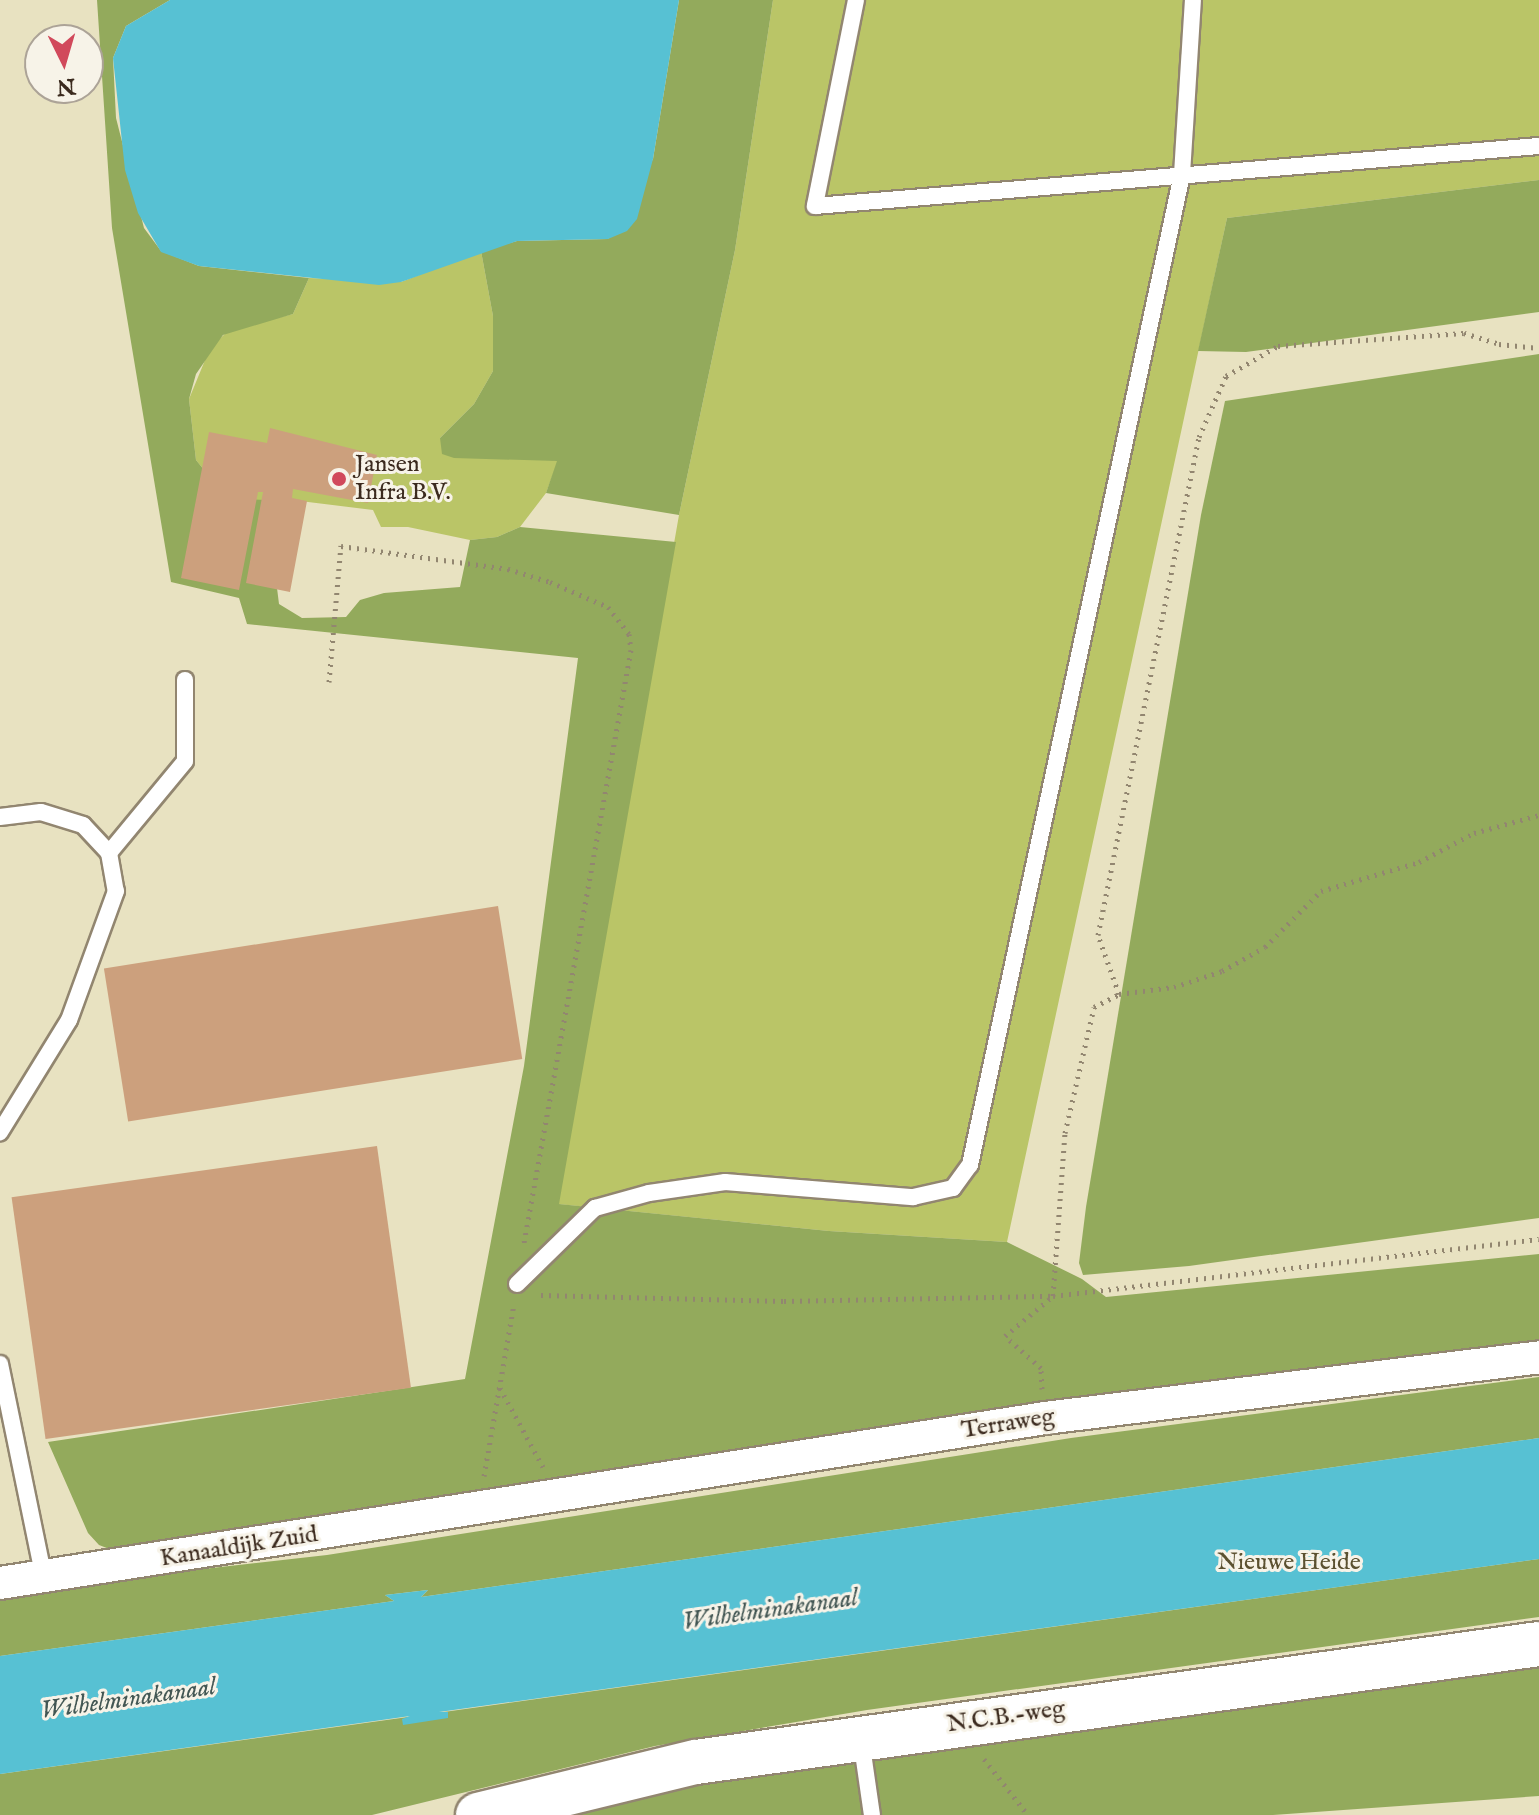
<!DOCTYPE html>
<html>
<head>
<meta charset="utf-8">
<style>
	body { margin:0 }
	#map { position:relative; width:1539px; height:1815px; overflow:hidden; background:#e8e2c1; font-family:"IM FELL English",serif }
	div>[style] { position:absolute }
	.green>* { inset:0; background:#bac567 }
	.forest>* { inset:0; background:#93aa5c }
	.water>* { inset:0; background:#57c1d3 }
	.building>* { inset:0; background:#cca07d; transform-origin:0 0 }
	.path>* { height:5px; margin-top:-2.5px; transform-origin:0; background:repeating-linear-gradient(90deg,#928670 0 2px,transparent 0 8px) }
	.roads { filter:drop-shadow(2px 0 #928670) drop-shadow(-2px 0 #928670) drop-shadow(0 2px #928670) drop-shadow(0 -2px #928670) }
	.lane>* { height:16px; margin:-8px; padding:0 8px; transform-origin:8px; border-radius:8px; background:#fff }
	.street>* { height:32px; margin:-16px; padding:0 16px; transform-origin:16px; border-radius:16px; background:#fff }
	.secondary>* { height:44px; margin:-22px; padding:0 22px; transform-origin:22px; border-radius:22px; background:#fff }
	.dots>* { width:22px; height:22px; translate:-50% -50%; box-sizing:border-box; border:4px solid #f7f3e8; border-radius:50% }
	span { translate:-50% -50%; white-space:nowrap; text-align:center; line-height:1.15; -webkit-text-stroke:6px #f7f3e8; paint-order:stroke }
	.poi-label { font-size:24px; color:#3b2a1e }
	.left { translate:0 -50%; text-align:left }
	.street-label { font-size:24px; color:#3b2a1e }
	.park-label { font-size:24px; color:#5b5130 }
	.water-label { font-size:26px; color:#435754; font-style:italic }
	.north { position:absolute; left:24px; top:24px; width:80px; height:80px; box-sizing:border-box; background:#f7f3e8; border:2px solid #aca397; border-radius:50%; rotate:175deg; font-size:22px; font-weight:700; line-height:32px; text-align:center; color:#3b2a1e }
	.north::after { content:''; display:block; margin:auto; width:28px; height:36px; background:#d1495b; clip-path:polygon(50% 0,100% 100%,50% 72%,0 100%) }
</style>
</head>
<body>
<div id="map">
	<div class="green">
		<div style="clip-path:polygon(773px 0,1539px 0,1539px 180px,1227px 218px,1007px 1242px,829px 1231px,558px 1204px,679px 515px,735px 250px)"></div>
		<div style="clip-path:polygon(481px 251px,493px 316px,493px 371px,474px 404px,440px 438px,558px 461px,546px 493px,520px 527px,497px 537px,470px 540px,408px 527px,381px 527px,373px 510px,300px 501px,292px 541px,246px 499px,217px 486px,196px 460px,189px 399px,210px 348px,229px 330px,293px 314px,309px 278px,401px 282px)"></div>
	</div>
	<div class="forest">
		<div style="clip-path:polygon(97px 0,170px 0,126px 26px,113px 58px,116px 118px,144px 228px,161px 251px,199px 266px,309px 278px,293px 314px,223px 335px,196px 374px,189px 399px,196px 460px,217px 486px,246px 499px,266px 500px,279px 604px,302px 618px,346px 617px,360px 600px,384px 593px,460px 587px,470px 540px,497px 537px,520px 527px,676px 542px,559px 1204px,829px 1231px,1007px 1242px,1082px 1279px,1106px 1297px,1539px 1254px,1539px 1342px,112px 1550px,99px 1545px,88px 1533px,48px 1442px,465px 1379px,524px 1066px,578px 658px,247px 624px,239px 598px,171px 582px,112px 228px)"></div>
		<div style="clip-path:polygon(679px 0,773px 0,735px 250px,679px 515px,546px 493px,557px 461px,454px 458px,442px 454px,440px 438px,474px 404px,493px 371px,493px 316px,481px 251px,517px 241px,608px 239px,653px 159px)"></div>
		<div style="clip-path:polygon(1539px 180px,1539px 312px,1246px 352px,1198px 351px,1227px 218px)"></div>
		<div style="clip-path:polygon(1539px 354px,1539px 1218px,1189px 1266px,1083px 1275px,1079px 1263px,1086px 1207px,1201px 515px,1225px 401px)"></div>
		<div style="clip-path:polygon(1539px 1377px,1539px 1438px,421px 1597px,428px 1590px,385px 1595px,394px 1601px,0 1656px,0 1592px,327px 1555px,1071px 1438px)"></div>
		<div style="clip-path:polygon(1539px 1559px,1539px 1617px,867px 1710px,655px 1746px,372px 1815px,0 1815px,0 1774px)"></div>
		<div style="clip-path:polygon(1539px 1660px,1539px 1796px,1273px 1815px,525px 1815px,583px 1800px)"></div>
	</div>
	<div class="water">
		<div style="clip-path:polygon(170px 0,679px 0,653px 159px,637px 219px,627px 231px,608px 239px,517px 241px,401px 282px,379px 285px,199px 266px,161px 252px,138px 213px,125px 170px,113px 58px,126px 26px)"></div>
		<div style="clip-path:polygon(1539px 1438px,1539px 1559px,439px 1712px,448px 1712px,448px 1718px,403px 1725px,402px 1719px,410px 1716px,0 1774px,0 1656px,394px 1601px,385px 1595px,428px 1590px,421px 1597px)"></div>
	</div>
	<div class="building">
		<div style="clip-path:polygon(270px 428px,377px 455px,368px 503px,293px 489px,292px 498px,307px 501px,290px 592px,246px 583px,263px 492px,258px 492px,239px 590px,181px 578px,209px 432px,267px 443px)"></div>
		<div style="left:498px;top:906px;width:155px;height:399px;rotate:81deg"></div>
		<div style="left:377px;top:1146px;width:244px;height:369px;rotate:82deg"></div>
	</div>
	<div class="path">
		<div style="left:329px;top:682px;width:137px;rotate:-85deg"></div>
		<div style="left:341px;top:546px;width:169px;rotate:7.8deg"></div>
		<div style="left:508px;top:569px;width:44px;rotate:17.2deg"></div>
		<div style="left:550px;top:582px;width:63px;rotate:23.3deg"></div>
		<div style="left:608px;top:607px;width:34px;rotate:52deg"></div>
		<div style="left:629px;top:634px;width:16px;rotate:83deg"></div>
		<div style="left:631px;top:650px;width:603px;rotate:100.23deg"></div>
		<div style="left:1119px;top:994px;width:63px;rotate:-109.6deg"></div>
		<div style="left:1098px;top:935px;width:508px;rotate:-78.54deg"></div>
		<div style="left:1199px;top:437px;width:67px;rotate:-66.1deg"></div>
		<div style="left:1226px;top:376px;width:60px;rotate:-30deg"></div>
		<div style="left:1278px;top:346px;width:186px;rotate:-4deg"></div>
		<div style="left:1464px;top:333px;width:37px;rotate:17deg"></div>
		<div style="left:1499px;top:344px;width:40px;rotate:5.7deg"></div>
		<div style="left:541px;top:1295px;width:243px;rotate:1.4deg"></div>
		<div style="left:784px;top:1301px;width:269px;rotate:-1.1deg"></div>
		<div style="left:1053px;top:1296px;width:489px;rotate:-6.7deg"></div>
		<div style="left:500px;top:1388px;width:90px;rotate:61.4deg"></div>
		<div style="left:1042px;top:1389px;width:21px;rotate:-93deg"></div>
		<div style="left:1041px;top:1368px;width:48px;rotate:-138.4deg"></div>
		<div style="left:1005px;top:1336px;width:62px;rotate:-39.8deg"></div>
		<div style="left:1053px;top:1296px;width:163px;rotate:-85.8deg"></div>
		<div style="left:1065px;top:1133px;width:129px;rotate:-77deg"></div>
		<div style="left:1094px;top:1007px;width:28px;rotate:-27deg"></div>
		<div style="left:1119px;top:994px;width:55px;rotate:-7.3deg"></div>
		<div style="left:1174px;top:987px;width:51px;rotate:-18.4deg"></div>
		<div style="left:1222px;top:971px;width:49px;rotate:-29.2deg"></div>
		<div style="left:1265px;top:947px;width:79px;rotate:-45deg"></div>
		<div style="left:1321px;top:891px;width:102px;rotate:-16.5deg"></div>
		<div style="left:1419px;top:862px;width:62px;rotate:-27.8deg"></div>
		<div style="left:1474px;top:833px;width:67px;rotate:-15.5deg"></div>
		<div style="left:484px;top:1476px;width:175px;rotate:-80.1deg"></div>
		<div style="left:984px;top:1759px;width:71px;rotate:51.8deg"></div>
	</div>
	<div class="roads">
		<div class="lane">
			<div style="left:856px;top:0;width:210px;rotate:101.3deg"></div>
			<div style="left:815px;top:206px;width:726px;rotate:-4.74deg"></div>
			<div style="left:0;top:817px;width:41px;rotate:-7deg"></div>
			<div style="left:41px;top:812px;width:44px;rotate:17.2deg"></div>
			<div style="left:83px;top:825px;width:38px;rotate:47deg"></div>
			<div style="left:109px;top:853px;width:39px;rotate:80deg"></div>
			<div style="left:116px;top:891px;width:137px;rotate:110deg"></div>
			<div style="left:69px;top:1020px;width:132px;rotate:121.6deg"></div>
			<div style="left:109px;top:853px;width:119px;rotate:-50.4deg"></div>
			<div style="left:185px;top:761px;width:81px;rotate:-90deg"></div>
			<div style="left:517px;top:1284px;width:109px;rotate:-44.3deg"></div>
			<div style="left:595px;top:1208px;width:56px;rotate:-15.5deg"></div>
			<div style="left:649px;top:1193px;width:77px;rotate:-8.2deg"></div>
			<div style="left:725px;top:1182px;width:189px;rotate:4.6deg"></div>
			<div style="left:913px;top:1197px;width:41px;rotate:-12.7deg"></div>
			<div style="left:953px;top:1188px;width:29px;rotate:-54deg"></div>
			<div style="left:970px;top:1165px;width:1013px;rotate:-77.92deg"></div>
			<div style="left:1182px;top:174px;width:174px;rotate:-86.4deg"></div>
			<div style="left:0;top:1364px;width:218px;rotate:78.4deg"></div>
			<div style="left:861px;top:1739px;width:77px;rotate:81.8deg"></div>
		</div>
		<div class="street">
			<div style="left:0;top:1583px;width:1058px;rotate:-8.97deg"></div>
			<div style="left:1045px;top:1418px;width:498px;rotate:-7deg"></div>
		</div>
		<div class="secondary">
			<div style="left:478px;top:1815px;width:224px;rotate:-13.7deg"></div>
			<div style="left:696px;top:1762px;width:851px;rotate:-7.97deg"></div>
		</div>
	</div>
	<div class="dots">
		<div style="left:339px;top:479px;background:#d1495b"></div>
	</div>
	<div class="poi-label">
		<span class="left" style="left:355px;top:479px">Jansen<br>Infra B.V.</span>
	</div>
	<div class="street-label">
		<span style="left:1008px;top:1424px;rotate:-9deg">Terraweg</span>
		<span style="left:239px;top:1547px;rotate:-9deg">Kanaaldijk Zuid</span>
		<span style="left:1006px;top:1717px;rotate:-8deg">N.C.B.-weg</span>
	</div>
	<div class="park-label">
		<span style="left:1289px;top:1563px">Nieuwe Heide</span>
	</div>
	<div class="water-label">
		<span style="left:770px;top:1610px;rotate:-8deg">Wilhelminakanaal</span>
		<span style="left:128px;top:1699px;rotate:-8deg">Wilhelminakanaal</span>
	</div>
	<div class="north">N</div>
</div>
</body>
</html>
